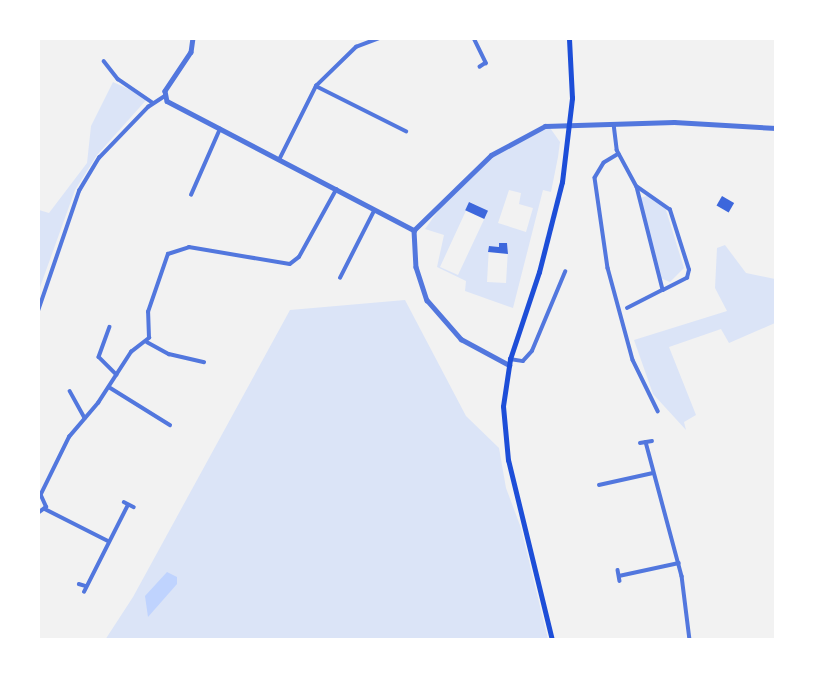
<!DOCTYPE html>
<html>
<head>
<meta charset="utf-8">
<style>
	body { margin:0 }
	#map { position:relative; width:814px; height:678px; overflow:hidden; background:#f2f2f2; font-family:"Golos Text",sans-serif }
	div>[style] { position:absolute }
	.green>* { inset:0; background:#dbe4f7 }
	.water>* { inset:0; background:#bfd3fe }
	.building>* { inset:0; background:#3d67dc; transform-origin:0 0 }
	.minor>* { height:3.5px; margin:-1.75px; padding:0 1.75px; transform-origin:1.75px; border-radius:1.75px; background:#5277de }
	.tertiary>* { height:4.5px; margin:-2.25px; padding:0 2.25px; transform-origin:2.25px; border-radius:2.25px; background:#5277de }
	.trunk>* { height:5px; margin:-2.5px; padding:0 2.5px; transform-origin:2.5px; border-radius:2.5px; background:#1d4ed8 }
	span { translate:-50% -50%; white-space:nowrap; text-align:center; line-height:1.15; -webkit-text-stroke:7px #fff; paint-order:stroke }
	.frame { position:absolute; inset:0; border:40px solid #fff; pointer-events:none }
</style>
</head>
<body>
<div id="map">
	<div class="green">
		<div style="clip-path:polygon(113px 82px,148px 98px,97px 155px,75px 190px,39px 290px,39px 210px,49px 213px,87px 163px,91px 126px)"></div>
		<div style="clip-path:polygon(evenodd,548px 125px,560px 142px,558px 157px,551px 192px,543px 190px,513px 308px,465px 291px,466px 281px,437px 267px,444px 235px,425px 229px,456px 186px,491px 155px,548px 125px,509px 190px,521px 193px,519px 204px,533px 208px,526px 232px,498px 223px,509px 190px,548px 125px,470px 202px,488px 211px,458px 275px,440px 267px,470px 202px,548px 125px,499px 243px,507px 243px,508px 249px,506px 283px,487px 282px,489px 246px,499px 247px,499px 243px)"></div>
		<div style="clip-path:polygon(650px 195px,665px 207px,684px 268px,670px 282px,660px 278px,640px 198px)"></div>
		<div style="clip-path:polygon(725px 245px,746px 273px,775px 279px,775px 323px,729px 343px,721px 329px,669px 347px,696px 415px,684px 422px,686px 430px,653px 394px,634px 340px,727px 311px,715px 288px,717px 248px)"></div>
		<div style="clip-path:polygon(405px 300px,466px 416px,499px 448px,506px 488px,521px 528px,548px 639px,105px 640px,133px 597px,290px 310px)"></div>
	</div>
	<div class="water">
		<div style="clip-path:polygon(167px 572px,177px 577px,177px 584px,148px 617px,145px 596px)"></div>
	</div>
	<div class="building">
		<div style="left:722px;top:196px;width:14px;height:11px;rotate:30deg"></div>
		<div style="left:469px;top:202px;width:21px;height:9px;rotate:25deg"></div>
		<div style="clip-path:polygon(499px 243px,507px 243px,508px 254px,488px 252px,489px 246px,499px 247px)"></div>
	</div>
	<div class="minor">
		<div style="left:474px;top:38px;width:28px;rotate:64deg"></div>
		<div style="left:486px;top:63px;width:7px;rotate:146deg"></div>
		<div style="left:104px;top:61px;width:23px;rotate:52deg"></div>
		<div style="left:118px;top:79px;width:42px;rotate:34.4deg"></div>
		<div style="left:316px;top:86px;width:101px;rotate:26.6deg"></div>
		<div style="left:614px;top:124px;width:26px;rotate:83deg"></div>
		<div style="left:617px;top:150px;width:42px;rotate:61.6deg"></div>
		<div style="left:637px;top:187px;width:106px;rotate:75.8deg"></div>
		<div style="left:663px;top:290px;width:27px;rotate:-27deg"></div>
		<div style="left:687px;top:278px;width:8px;rotate:-76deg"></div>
		<div style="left:689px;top:270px;width:63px;rotate:-107.6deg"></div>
		<div style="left:670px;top:210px;width:40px;rotate:-145.1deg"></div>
		<div style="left:619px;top:154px;width:17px;rotate:149deg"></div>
		<div style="left:604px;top:163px;width:17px;rotate:121deg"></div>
		<div style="left:595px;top:178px;width:91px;rotate:81.8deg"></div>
		<div style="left:608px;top:268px;width:95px;rotate:74.8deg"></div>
		<div style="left:633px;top:360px;width:57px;rotate:63.9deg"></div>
		<div style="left:279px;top:160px;width:83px;rotate:-63.4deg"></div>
		<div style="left:316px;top:86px;width:56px;rotate:-44.3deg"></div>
		<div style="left:356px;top:47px;width:25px;rotate:-21deg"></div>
		<div style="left:191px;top:195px;width:72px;rotate:-66.3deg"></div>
		<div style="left:340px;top:278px;width:75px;rotate:-63.1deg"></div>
		<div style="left:627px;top:308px;width:39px;rotate:-27deg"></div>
		<div style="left:38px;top:311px;width:127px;rotate:-71.1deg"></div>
		<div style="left:79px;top:191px;width:39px;rotate:-59deg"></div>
		<div style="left:99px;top:158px;width:71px;rotate:-46.1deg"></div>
		<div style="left:148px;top:107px;width:20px;rotate:-33deg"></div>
		<div style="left:110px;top:327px;width:32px;rotate:110deg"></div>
		<div style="left:99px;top:357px;width:25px;rotate:45deg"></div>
		<div style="left:147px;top:342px;width:25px;rotate:29deg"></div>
		<div style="left:169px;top:354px;width:36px;rotate:13deg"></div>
		<div style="left:510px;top:359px;width:13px;rotate:9deg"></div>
		<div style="left:523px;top:361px;width:13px;rotate:-48deg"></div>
		<div style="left:532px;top:351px;width:86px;rotate:-67.3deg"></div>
		<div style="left:109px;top:387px;width:72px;rotate:31.9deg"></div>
		<div style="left:70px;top:391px;width:31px;rotate:61deg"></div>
		<div style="left:646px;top:442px;width:139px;rotate:75deg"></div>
		<div style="left:682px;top:576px;width:64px;rotate:82.9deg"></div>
		<div style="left:640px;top:443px;width:12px;rotate:-9deg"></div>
		<div style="left:599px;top:485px;width:55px;rotate:-12.5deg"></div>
		<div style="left:40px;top:496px;width:66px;rotate:-63.8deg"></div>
		<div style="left:69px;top:437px;width:45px;rotate:-49.5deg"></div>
		<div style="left:98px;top:403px;width:61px;rotate:-57.1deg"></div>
		<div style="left:131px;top:352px;width:23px;rotate:-38deg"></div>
		<div style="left:149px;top:338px;width:26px;rotate:-92deg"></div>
		<div style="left:148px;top:312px;width:61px;rotate:-71deg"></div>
		<div style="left:168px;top:254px;width:22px;rotate:-18deg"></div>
		<div style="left:189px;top:247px;width:102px;rotate:9.6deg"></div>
		<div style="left:290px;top:264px;width:11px;rotate:-38deg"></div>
		<div style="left:299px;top:257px;width:77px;rotate:-61.1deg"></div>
		<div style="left:124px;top:502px;width:11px;rotate:27deg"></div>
		<div style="left:45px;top:509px;width:71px;rotate:26.9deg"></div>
		<div style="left:38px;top:513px;width:10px;rotate:-37deg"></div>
		<div style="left:46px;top:507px;width:12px;rotate:-114deg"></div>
		<div style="left:38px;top:516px;width:12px;rotate:90deg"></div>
		<div style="left:618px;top:570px;width:11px;rotate:80deg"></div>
		<div style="left:619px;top:576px;width:61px;rotate:-12.2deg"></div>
		<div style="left:79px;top:584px;width:7px;rotate:16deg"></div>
		<div style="left:84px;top:592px;width:97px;rotate:-63.2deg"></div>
	</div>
	<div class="tertiary">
		<div style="left:193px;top:38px;width:14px;rotate:98deg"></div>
		<div style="left:191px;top:52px;width:47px;rotate:123.7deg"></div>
		<div style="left:165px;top:91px;width:10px;rotate:79deg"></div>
		<div style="left:167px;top:101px;width:279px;rotate:27.6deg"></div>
		<div style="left:414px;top:230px;width:107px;rotate:-44.2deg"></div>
		<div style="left:491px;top:155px;width:61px;rotate:-28.2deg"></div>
		<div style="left:545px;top:126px;width:129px;rotate:-1.8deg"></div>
		<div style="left:674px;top:122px;width:102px;rotate:3.4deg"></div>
		<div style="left:414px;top:230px;width:37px;rotate:87deg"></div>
		<div style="left:416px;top:267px;width:35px;rotate:72deg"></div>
		<div style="left:427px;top:300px;width:52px;rotate:48.9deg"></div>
		<div style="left:461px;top:339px;width:55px;rotate:28.4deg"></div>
	</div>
	<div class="trunk">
		<div style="left:552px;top:640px;width:185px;rotate:-103.7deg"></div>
		<div style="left:508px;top:460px;width:54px;rotate:-95.3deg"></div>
		<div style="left:503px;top:406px;width:48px;rotate:-81.5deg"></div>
		<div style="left:510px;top:359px;width:92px;rotate:-71.6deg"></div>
		<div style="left:539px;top:272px;width:93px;rotate:-75.7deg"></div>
		<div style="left:562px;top:182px;width:85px;rotate:-83.2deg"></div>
		<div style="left:572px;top:98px;width:60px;rotate:-92.9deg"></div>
	</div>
	<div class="frame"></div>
</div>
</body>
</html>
